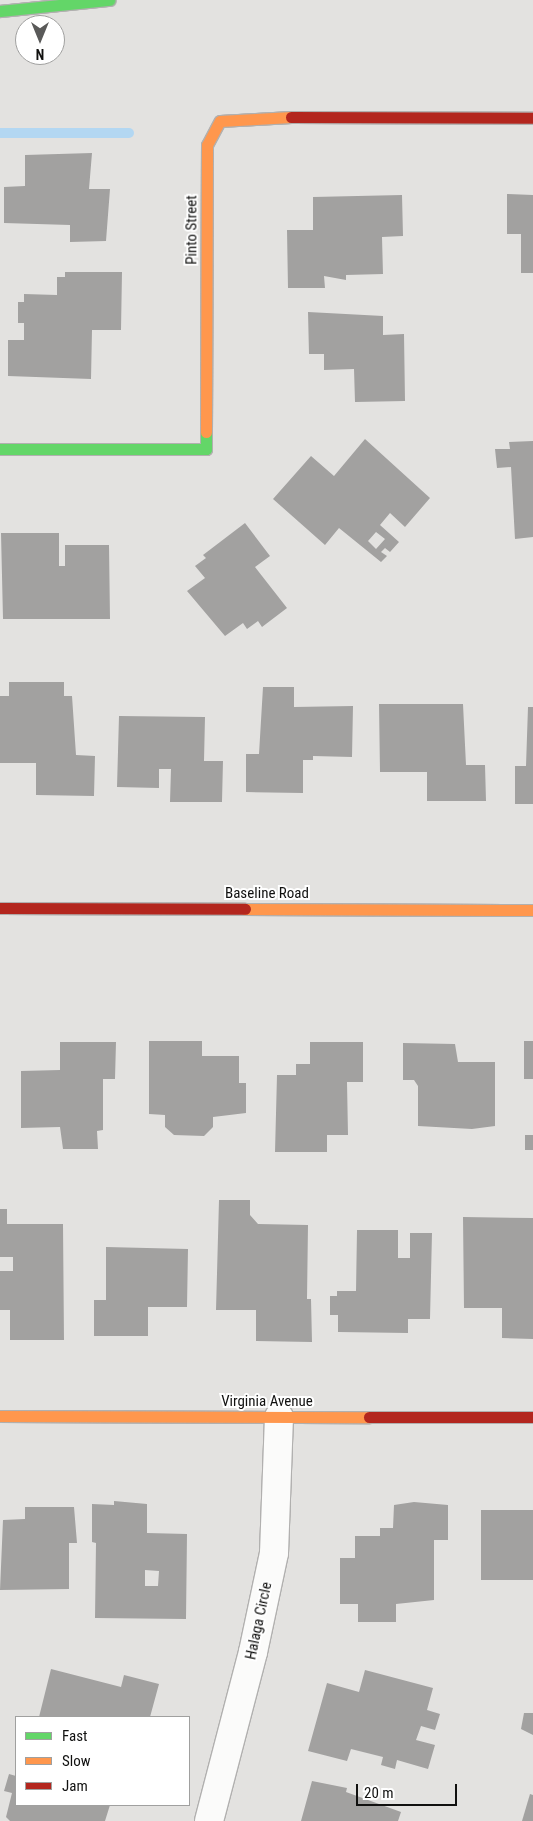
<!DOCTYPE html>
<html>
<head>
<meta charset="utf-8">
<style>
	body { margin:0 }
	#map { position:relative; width:533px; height:1821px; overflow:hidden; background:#e3e2e0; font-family:"Roboto Condensed",sans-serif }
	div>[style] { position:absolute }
	.stream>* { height:10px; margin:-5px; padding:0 5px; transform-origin:5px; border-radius:5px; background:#b3d7f2 }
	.building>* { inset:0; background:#a2a1a0; transform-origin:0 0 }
	.roads { filter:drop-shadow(1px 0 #b1b0af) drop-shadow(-1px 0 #b1b0af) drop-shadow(0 1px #b1b0af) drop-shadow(0 -1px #b1b0af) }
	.street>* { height:28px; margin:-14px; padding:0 14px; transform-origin:14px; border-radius:14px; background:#fbfbfa }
	.fast>* { height:11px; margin:-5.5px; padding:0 5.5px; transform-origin:5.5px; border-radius:5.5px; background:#63d668 }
	.slow>* { height:11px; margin:-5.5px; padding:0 5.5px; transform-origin:5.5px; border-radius:5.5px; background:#ff974d }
	.jam>* { height:11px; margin:-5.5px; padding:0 5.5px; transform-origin:5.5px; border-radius:5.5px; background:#b3261e }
	span { translate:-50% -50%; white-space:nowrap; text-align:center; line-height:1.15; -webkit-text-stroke:4px #fff; paint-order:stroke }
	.street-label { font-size:15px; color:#111110 }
	.legend { position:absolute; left:15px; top:1716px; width:175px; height:90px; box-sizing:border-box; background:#fff; border:1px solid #a0a09f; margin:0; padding:6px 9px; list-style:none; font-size:15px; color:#111110 }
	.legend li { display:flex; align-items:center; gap:10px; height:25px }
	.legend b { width:25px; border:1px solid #a0a09f }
	.north { position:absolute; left:15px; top:15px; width:50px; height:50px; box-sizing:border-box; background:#fff; border:1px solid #a0a09f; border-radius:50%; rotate:180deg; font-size:14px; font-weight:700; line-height:20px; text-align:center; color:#111110 }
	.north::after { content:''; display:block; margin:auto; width:18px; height:22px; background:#5a5a59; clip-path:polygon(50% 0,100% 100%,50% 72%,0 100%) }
	.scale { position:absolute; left:356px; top:1784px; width:101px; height:22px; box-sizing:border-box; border:2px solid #111110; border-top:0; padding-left:6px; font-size:15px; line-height:18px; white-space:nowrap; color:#111110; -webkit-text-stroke:4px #fff; paint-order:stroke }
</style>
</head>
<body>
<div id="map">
	<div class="stream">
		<div style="left:0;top:133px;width:129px"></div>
	</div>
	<div class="building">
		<div style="clip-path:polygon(92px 153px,89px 189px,110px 189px,106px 241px,70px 242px,70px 225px,4px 223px,4px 187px,25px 186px,25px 155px)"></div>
		<div style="clip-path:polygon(507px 194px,533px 195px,533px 273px,521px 273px,521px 234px,507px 234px)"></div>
		<div style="clip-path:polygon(402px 195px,403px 236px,382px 237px,383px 274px,346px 275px,346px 280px,324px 276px,325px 288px,288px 288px,287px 230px,313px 230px,313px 197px)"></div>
		<div style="clip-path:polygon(65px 272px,122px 272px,121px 330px,92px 330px,91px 379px,8px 376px,8px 340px,24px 340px,24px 323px,18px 323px,18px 302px,24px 302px,24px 294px,57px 295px,57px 277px,65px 277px)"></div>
		<div style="clip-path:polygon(308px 312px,383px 316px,383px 335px,404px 334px,405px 401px,355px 402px,354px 369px,324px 370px,324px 354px,309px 354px)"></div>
		<div style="clip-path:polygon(evenodd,365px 439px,430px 498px,405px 527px,390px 513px,380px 525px,399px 542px,390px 552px,385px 548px,381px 552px,387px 556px,381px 562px,339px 528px,325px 545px,273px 499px,311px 456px,334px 476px,365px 439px,376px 532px,385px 539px,376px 549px,368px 541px,376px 532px)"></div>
		<div style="clip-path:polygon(533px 441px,533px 537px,515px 539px,511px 467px,497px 468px,495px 449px,510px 449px,509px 442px)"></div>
		<div style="clip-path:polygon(245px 523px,270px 556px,255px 567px,287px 608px,262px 627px,258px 621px,247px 629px,243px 623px,225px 636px,187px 591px,205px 578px,195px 566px,206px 558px,203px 555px)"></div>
		<div style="clip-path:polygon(1px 533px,59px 533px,59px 566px,65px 566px,65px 545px,109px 545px,110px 619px,3px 619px)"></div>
		<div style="clip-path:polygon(9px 682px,64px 682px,64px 696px,72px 696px,76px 755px,95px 756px,94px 796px,36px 795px,36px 763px,0 763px,0 696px,9px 696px)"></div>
		<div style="clip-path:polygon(263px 687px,294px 687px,294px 707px,353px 706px,352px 757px,313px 756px,313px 760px,303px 760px,303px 793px,246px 792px,246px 754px,259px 754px)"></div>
		<div style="clip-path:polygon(379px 704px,463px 704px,466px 765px,485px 765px,486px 801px,427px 801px,427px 772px,380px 772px)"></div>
		<div style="clip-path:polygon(528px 707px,533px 707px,533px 804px,515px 804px,515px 766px,526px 766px)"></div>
		<div style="clip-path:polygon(119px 716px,205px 717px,204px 761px,223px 761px,222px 802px,170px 802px,171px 769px,159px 769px,159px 788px,117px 787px)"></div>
		<div style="clip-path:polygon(149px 1041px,202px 1041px,202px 1056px,239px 1056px,239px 1083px,246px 1083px,246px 1113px,213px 1117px,213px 1127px,204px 1136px,174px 1135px,165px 1127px,165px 1115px,149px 1114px)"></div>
		<div style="left:524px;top:1041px;width:9px;height:38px"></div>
		<div style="clip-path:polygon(60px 1042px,116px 1042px,115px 1079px,103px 1079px,103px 1130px,97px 1131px,98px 1149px,63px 1149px,60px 1127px,21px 1128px,21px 1071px,60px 1070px)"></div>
		<div style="clip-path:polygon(310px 1042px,363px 1042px,363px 1082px,347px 1082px,348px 1135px,327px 1135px,327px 1152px,275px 1152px,277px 1075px,296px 1075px,296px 1064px,310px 1064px)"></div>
		<div style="clip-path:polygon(403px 1043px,455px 1044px,458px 1062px,495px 1062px,495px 1126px,472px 1129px,418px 1126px,418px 1086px,414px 1080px,403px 1080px)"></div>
		<div style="left:525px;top:1135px;width:8px;height:15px"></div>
		<div style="clip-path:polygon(219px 1200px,250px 1200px,250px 1215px,258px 1224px,308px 1225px,307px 1299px,311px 1299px,312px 1342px,256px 1341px,256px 1310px,216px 1310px)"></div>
		<div style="clip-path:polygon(0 1209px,7px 1209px,7px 1224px,63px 1224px,64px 1340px,10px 1340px,10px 1310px,0 1310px,0 1271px,13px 1271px,13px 1257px,0 1257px)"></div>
		<div style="clip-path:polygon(463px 1217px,533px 1218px,533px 1339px,502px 1338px,502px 1308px,464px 1308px)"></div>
		<div style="clip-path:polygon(357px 1230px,398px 1230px,398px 1258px,410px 1258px,410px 1233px,432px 1233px,430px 1319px,408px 1319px,408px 1333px,338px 1332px,338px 1315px,330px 1315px,330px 1296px,337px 1296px,337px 1291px,356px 1291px)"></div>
		<div style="clip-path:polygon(106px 1247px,188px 1249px,187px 1307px,148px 1307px,148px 1336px,94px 1336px,94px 1300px,106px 1300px)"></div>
		<div style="clip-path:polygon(evenodd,114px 1501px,147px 1504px,147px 1533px,187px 1534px,186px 1619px,95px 1618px,96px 1543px,92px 1542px,92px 1504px,114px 1505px,114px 1501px,145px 1570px,159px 1571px,158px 1586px,145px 1586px,145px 1570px)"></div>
		<div style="clip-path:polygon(414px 1502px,448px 1505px,448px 1540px,434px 1540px,434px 1600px,396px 1604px,396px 1622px,358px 1622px,358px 1604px,340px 1604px,340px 1558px,355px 1558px,355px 1536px,380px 1536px,380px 1528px,393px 1528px,394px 1505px)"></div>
		<div style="clip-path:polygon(25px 1507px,74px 1507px,77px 1543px,69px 1543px,69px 1589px,0 1590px,3px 1520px,25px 1519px)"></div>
		<div style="left:481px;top:1510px;width:52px;height:70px"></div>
		<div style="clip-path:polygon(51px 1669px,121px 1687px,124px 1675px,159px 1684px,150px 1717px,39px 1717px)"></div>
		<div style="clip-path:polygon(365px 1670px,433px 1688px,427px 1710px,440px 1714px,435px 1730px,421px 1726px,416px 1740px,435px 1745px,428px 1769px,397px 1760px,395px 1769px,381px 1765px,383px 1757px,351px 1749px,347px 1761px,308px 1751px,327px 1683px,359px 1692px)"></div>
		<div style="clip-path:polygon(524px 1713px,533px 1713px,533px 1735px,521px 1729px)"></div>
		<div style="clip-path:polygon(9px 1774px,16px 1776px,16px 1805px,110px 1805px,105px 1821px,10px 1821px,6px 1817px,12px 1793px,4px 1791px)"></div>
		<div style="clip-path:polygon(312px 1781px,347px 1788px,346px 1792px,401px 1812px,398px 1821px,301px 1821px)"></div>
		<div style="clip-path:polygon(530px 1794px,533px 1795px,533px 1821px,522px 1821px)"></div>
	</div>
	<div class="roads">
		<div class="street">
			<div style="left:209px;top:1821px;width:175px;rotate:-75.4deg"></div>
			<div style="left:253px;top:1652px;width:101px;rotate:-78deg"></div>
			<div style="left:274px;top:1553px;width:136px;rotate:-87.9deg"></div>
		</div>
		<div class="fast">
			<div style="left:0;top:11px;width:110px;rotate:-5.8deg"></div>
			<div style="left:0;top:449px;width:206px"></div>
			<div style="left:206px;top:449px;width:17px;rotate:-90deg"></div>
		</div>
		<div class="slow">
			<div style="left:206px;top:432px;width:287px;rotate:-89.8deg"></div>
			<div style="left:207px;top:145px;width:27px;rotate:-62deg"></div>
			<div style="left:220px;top:121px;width:71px;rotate:-3.2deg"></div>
			<div style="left:245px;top:909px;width:288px;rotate:0.2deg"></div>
			<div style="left:0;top:1416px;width:369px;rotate:0.2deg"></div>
		</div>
		<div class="jam">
			<div style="left:291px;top:117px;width:242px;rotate:0.2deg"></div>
			<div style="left:0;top:908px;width:245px;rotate:0.2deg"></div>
			<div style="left:369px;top:1417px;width:164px"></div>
		</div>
	</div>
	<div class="street-label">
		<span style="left:192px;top:230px;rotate:-90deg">Pinto Street</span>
		<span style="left:267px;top:894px">Baseline Road</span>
		<span style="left:267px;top:1402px">Virginia Avenue</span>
		<span style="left:259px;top:1621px;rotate:-78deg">Halaga Circle</span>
	</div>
	<ul class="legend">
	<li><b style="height:6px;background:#63d668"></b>Fast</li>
	<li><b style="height:6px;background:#ff974d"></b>Slow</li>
	<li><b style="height:6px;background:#b3261e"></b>Jam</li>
	</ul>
	<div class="north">N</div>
	<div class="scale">20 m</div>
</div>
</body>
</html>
